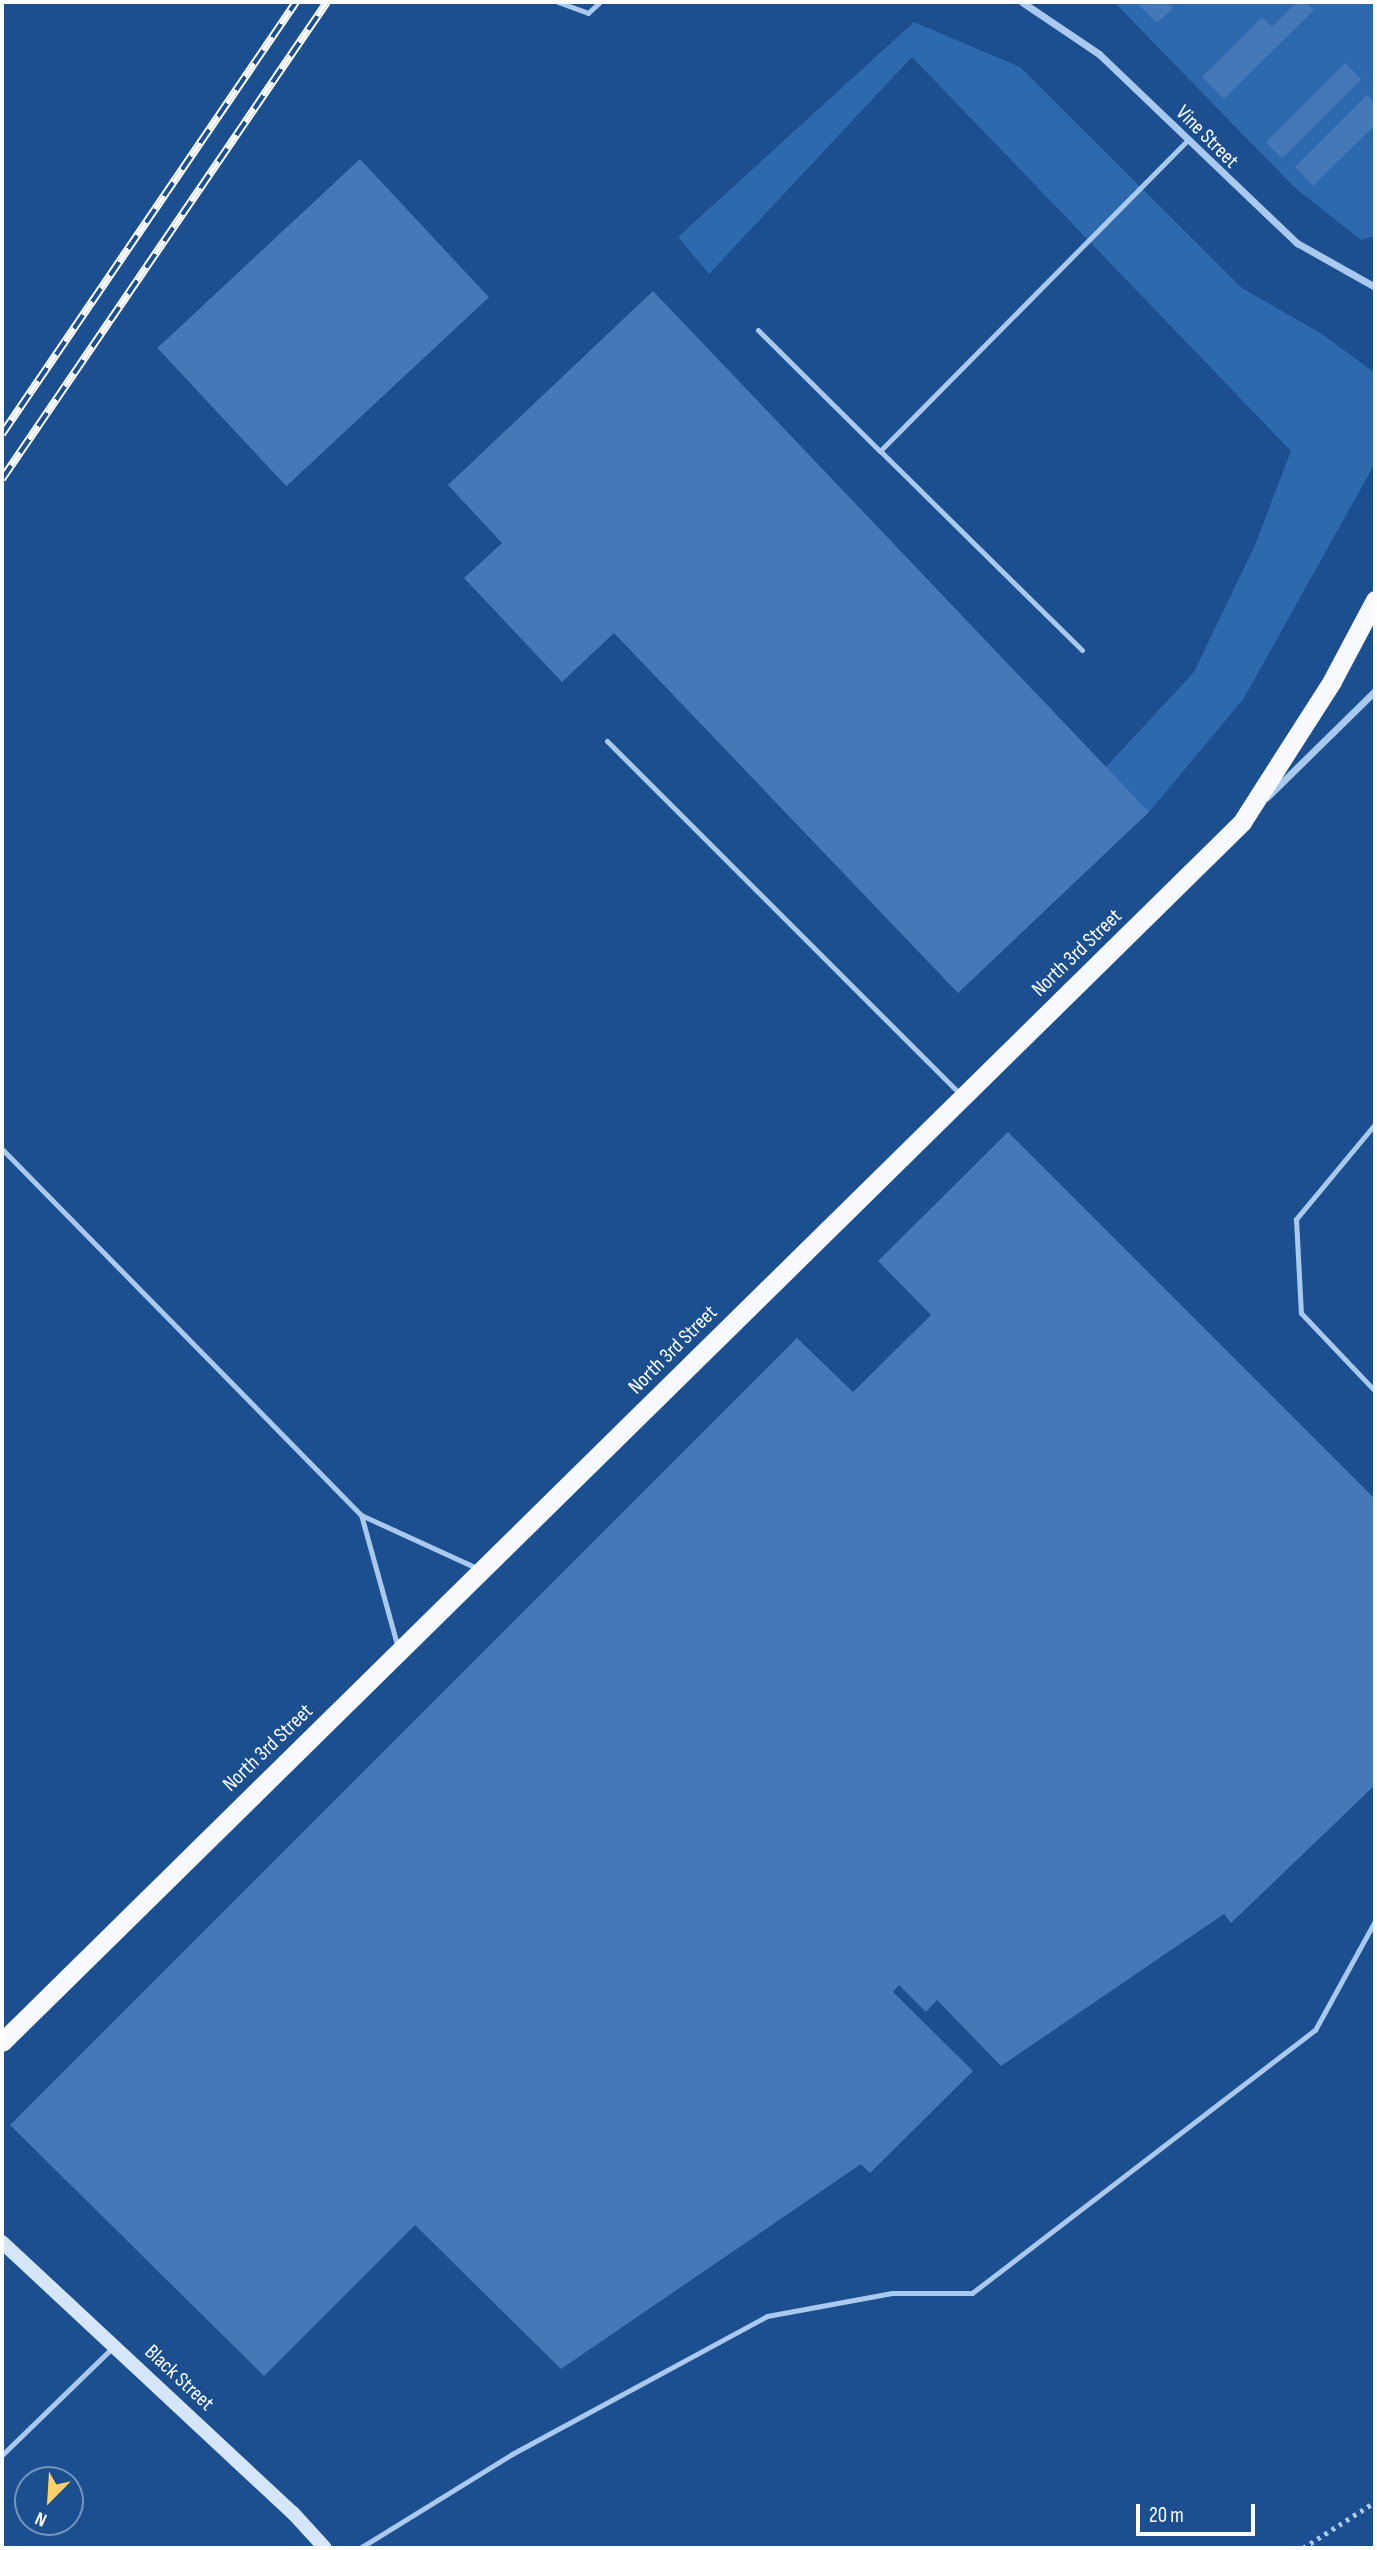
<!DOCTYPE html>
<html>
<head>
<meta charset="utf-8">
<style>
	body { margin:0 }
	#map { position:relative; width:1377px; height:2550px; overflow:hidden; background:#1b4f8f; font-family:"Sofia Sans Condensed",sans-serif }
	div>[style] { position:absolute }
	.green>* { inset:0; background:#2e69ad }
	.building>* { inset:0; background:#4478b7; transform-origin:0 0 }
	.path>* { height:4.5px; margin-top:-2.25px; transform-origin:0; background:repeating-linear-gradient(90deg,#a9c9ee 0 3.5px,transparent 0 8.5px) }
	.service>* { height:5px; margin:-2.5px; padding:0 2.5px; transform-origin:2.5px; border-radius:2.5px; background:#a9c9ee }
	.minor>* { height:7px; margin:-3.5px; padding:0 3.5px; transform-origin:3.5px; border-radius:3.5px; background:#a9c9ee }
	.secondary>* { height:14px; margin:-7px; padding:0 7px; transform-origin:7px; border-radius:7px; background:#d6e6fa }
	.trunk>* { height:19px; margin:-9.5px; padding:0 9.5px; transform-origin:9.5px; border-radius:9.5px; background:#f8faff }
	.rail>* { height:8px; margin-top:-4px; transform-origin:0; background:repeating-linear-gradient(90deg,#1b4f8f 0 16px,#fff 0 32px); box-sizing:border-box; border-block:2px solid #fff }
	span { translate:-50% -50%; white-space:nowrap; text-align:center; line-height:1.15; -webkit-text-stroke:5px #1b4f8f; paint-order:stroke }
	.street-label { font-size:21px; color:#fff }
	.frame { position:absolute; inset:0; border:4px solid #fff; pointer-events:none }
	.north { position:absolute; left:14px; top:2466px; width:70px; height:70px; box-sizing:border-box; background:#1b4f8f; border:2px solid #7695bc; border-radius:50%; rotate:204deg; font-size:19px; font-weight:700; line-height:28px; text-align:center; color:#fff }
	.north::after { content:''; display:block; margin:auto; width:24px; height:32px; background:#ffd166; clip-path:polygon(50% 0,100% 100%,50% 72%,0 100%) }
	.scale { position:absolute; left:1136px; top:2504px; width:119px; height:32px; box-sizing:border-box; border:4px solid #fff; border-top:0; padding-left:9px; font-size:21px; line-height:24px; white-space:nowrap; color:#fff; -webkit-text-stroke:5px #1b4f8f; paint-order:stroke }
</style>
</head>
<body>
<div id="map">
	<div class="green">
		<div style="clip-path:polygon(1114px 2px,1375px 2px,1375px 236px,1361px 240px,1294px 187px)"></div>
		<div style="clip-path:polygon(914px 22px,1020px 67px,1242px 288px,1322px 334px,1375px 373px,1374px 465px,1244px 698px,1149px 812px,1106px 767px,1194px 672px,1255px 545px,1291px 451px,912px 57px,709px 274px,678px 237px)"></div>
	</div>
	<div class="building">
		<div style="clip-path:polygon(1136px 2px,1167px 2px,1173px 8px,1157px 23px)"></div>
		<div style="clip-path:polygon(1297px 2px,1306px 2px,1314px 10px,1224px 99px,1202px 77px,1262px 17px,1272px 27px)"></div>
		<div style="left:1345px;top:63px;width:23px;height:112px;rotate:45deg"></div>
		<div style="clip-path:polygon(1367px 95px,1375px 104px,1375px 125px,1313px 186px,1295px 167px)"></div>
		<div style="left:360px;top:159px;width:189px;height:277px;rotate:47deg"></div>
		<div style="clip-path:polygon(653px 291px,1149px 812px,958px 993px,614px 633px,562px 682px,464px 578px,502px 543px,448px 485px)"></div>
		<div style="clip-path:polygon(1008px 1132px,1375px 1499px,1375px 1785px,1231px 1923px,1224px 1914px,1001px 2066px,937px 2000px,926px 2012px,899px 1985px,893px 1992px,973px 2071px,870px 2173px,861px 2164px,561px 2369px,415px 2225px,264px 2376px,10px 2125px,797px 1338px,853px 1392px,931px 1315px,878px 1261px)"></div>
	</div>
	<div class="path">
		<div style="left:1303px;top:2548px;width:85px;rotate:-32.6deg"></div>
	</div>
	<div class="service">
		<div style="left:558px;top:2px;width:32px;rotate:20deg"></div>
		<div style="left:588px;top:13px;width:16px;rotate:-43deg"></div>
		<div style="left:758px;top:330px;width:172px;rotate:44.8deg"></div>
		<div style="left:1082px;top:650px;width:284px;rotate:-135.4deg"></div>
		<div style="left:880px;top:451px;width:436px;rotate:-45.3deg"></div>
		<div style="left:607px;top:741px;width:499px;rotate:45deg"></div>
		<div style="left:1375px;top:1124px;width:124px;rotate:129.7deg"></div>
		<div style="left:1296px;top:1219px;width:94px;rotate:87deg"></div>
		<div style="left:1301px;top:1313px;width:108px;rotate:46.5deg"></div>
		<div style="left:2px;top:1149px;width:513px;rotate:45.55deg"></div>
		<div style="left:398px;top:1648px;width:138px;rotate:-105.5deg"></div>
		<div style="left:361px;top:1515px;width:130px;rotate:24.6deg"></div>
		<div style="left:2px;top:2455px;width:153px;rotate:-44.2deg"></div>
		<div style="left:360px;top:2548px;width:179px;rotate:-31.7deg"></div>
		<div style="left:512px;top:2454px;width:290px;rotate:-28.4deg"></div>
		<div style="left:767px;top:2316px;width:127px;rotate:-10.4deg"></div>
		<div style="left:892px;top:2293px;width:80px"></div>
		<div style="left:972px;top:2293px;width:432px;rotate:-37.5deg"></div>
		<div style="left:1315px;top:2030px;width:124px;rotate:-61.2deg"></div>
	</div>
	<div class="minor">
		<div style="left:1022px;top:2px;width:93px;rotate:34deg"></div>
		<div style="left:1099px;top:54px;width:274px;rotate:43.7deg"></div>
		<div style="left:1297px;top:243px;width:90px;rotate:29.4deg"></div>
		<div style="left:1267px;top:797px;width:151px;rotate:-44.5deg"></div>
	</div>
	<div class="secondary">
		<div style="left:2px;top:2242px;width:398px;rotate:43deg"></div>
		<div style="left:293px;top:2513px;width:47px;rotate:47.6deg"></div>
	</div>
	<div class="trunk">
		<div style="left:2px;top:2042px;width:1740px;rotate:-44.53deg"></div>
		<div style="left:1242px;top:822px;width:167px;rotate:-57.4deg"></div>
		<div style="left:1332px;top:681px;width:92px;rotate:-62deg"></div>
	</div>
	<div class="rail">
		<div style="left:2px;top:434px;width:523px;rotate:-55.76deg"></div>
		<div style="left:2px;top:479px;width:577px;rotate:-55.73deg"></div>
	</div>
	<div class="street-label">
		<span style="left:1207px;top:137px;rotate:45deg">Vine Street</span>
		<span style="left:1077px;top:953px;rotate:-44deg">North 3rd Street</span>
		<span style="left:673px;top:1350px;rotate:-45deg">North 3rd Street</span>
		<span style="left:268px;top:1748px;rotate:-44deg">North 3rd Street</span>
		<span style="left:179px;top:2378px;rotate:43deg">Black Street</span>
	</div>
	<div class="frame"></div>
	<div class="north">N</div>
	<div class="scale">20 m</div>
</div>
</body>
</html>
